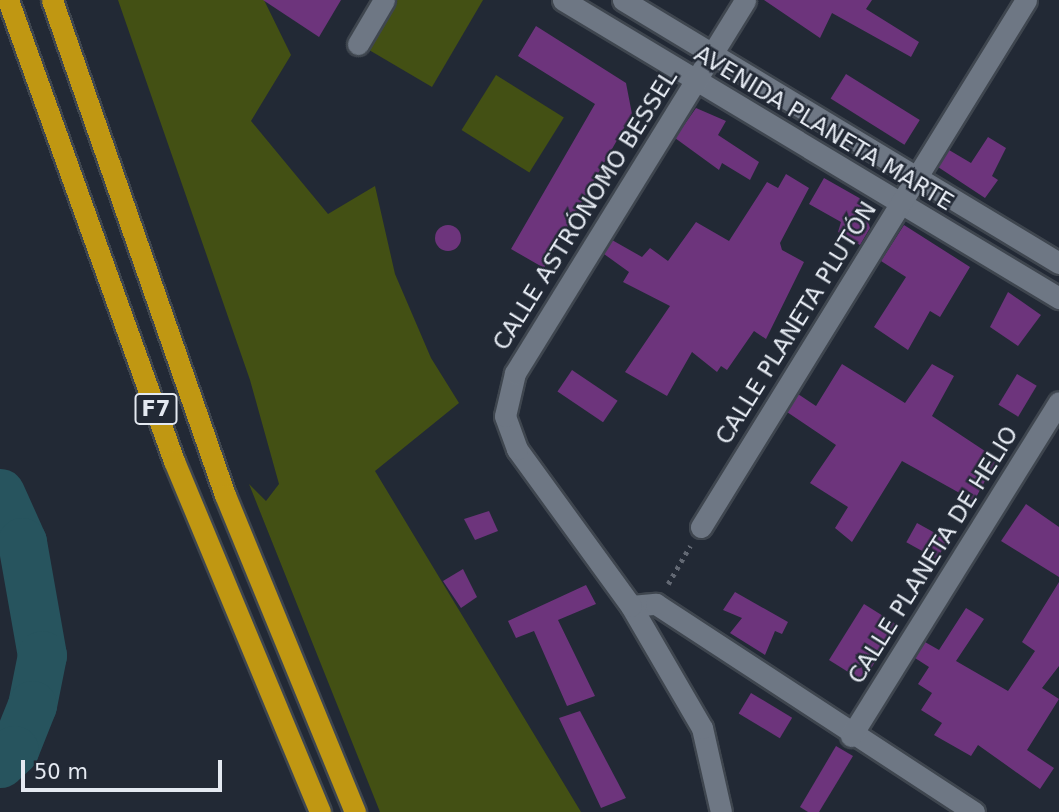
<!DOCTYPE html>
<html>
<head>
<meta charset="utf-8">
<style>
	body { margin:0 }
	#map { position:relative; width:1059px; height:812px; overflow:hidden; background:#222935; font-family:"DejaVu Sans",sans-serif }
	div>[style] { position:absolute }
	.green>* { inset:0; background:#435014; transform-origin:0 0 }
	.river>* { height:49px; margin:-24.5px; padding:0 24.5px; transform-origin:24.5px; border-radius:24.5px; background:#27545e }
	.building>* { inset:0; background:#6d347c; transform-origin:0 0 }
	.round { border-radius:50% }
	.path>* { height:4.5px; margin-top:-2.25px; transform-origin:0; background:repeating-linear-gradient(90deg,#626873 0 3.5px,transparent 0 8.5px) }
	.roads { filter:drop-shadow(2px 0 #3f464f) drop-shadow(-2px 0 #3f464f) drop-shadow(0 2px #3f464f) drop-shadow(0 -2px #3f464f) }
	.minor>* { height:21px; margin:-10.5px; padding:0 10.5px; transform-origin:10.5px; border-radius:10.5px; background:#6e7784 }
	.highway>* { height:21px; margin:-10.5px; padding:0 10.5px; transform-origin:10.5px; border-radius:10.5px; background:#c09712 }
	span { translate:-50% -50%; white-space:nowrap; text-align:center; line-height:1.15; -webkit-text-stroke:5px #222935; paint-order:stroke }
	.shield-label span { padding:2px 5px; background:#222935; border:2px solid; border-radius:5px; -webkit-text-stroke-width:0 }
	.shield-label { font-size:21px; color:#e4e9f1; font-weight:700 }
	.street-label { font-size:23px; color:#e4e9f1 }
	.scale { position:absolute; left:21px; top:760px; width:201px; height:32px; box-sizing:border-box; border:4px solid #e4e9f1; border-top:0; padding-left:9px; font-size:21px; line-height:24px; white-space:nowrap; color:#e4e9f1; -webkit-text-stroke:5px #222935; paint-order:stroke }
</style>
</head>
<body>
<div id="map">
	<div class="green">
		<div style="clip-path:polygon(118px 0,264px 0,291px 55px,251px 121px,328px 214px,375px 186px,395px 274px,431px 358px,459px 403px,375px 471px,581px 812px,380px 812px,249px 484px,266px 501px,279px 484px,250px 380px)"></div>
		<div style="clip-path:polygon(391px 0,483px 0,432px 87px,364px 47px)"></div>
		<div style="left:496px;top:75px;width:80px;height:65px;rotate:32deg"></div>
	</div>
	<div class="river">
		<div style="left:0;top:493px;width:54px;rotate:65.8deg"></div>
		<div style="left:22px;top:542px;width:115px;rotate:80deg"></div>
		<div style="left:42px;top:655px;width:51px;rotate:101.3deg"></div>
		<div style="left:32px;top:705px;width:48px;rotate:111.8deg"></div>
		<div style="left:14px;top:750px;width:19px;rotate:137deg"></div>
	</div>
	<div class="building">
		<div style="clip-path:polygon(263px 0,341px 0,319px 37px)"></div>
		<div style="clip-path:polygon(764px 0,872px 0,866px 9px,919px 42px,911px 57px,832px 13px,820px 38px)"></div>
		<div style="clip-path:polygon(536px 26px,626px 83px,632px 114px,544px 268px,511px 249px,595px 104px,518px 56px)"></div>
		<div style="left:846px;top:74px;width:87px;height:29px;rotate:32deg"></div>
		<div style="clip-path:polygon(696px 108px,726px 121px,718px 135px,759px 162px,750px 180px,722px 163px,719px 170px,675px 138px)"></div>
		<div style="clip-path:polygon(988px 137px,1006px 148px,992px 176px,998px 180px,985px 198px,938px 167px,949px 150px,971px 163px)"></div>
		<div style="clip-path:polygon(786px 174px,809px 188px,780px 243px,782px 250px,804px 262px,766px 339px,754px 331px,727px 370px,721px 366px,717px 372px,692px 352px,667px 396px,625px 372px,670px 306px,623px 282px,629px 272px,604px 254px,612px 240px,642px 257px,650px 248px,668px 261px,696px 222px,729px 241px,767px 182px,778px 188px)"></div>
		<div style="clip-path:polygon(824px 178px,861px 199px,870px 228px,860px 245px,838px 232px,841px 222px,809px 204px)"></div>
		<div style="clip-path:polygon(904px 225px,970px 267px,940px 317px,930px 311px,908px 350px,874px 327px,906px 277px,881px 261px)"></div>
		<div class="round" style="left:435px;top:225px;width:26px;height:26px"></div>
		<div style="clip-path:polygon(1008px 292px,1041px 315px,1018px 346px,990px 327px)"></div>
		<div style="clip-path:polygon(842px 364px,905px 403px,932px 364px,954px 376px,932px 416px,997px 459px,974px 501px,902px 461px,852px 542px,835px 528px,848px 507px,810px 483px,836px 445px,787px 412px,798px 394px,816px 406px)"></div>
		<div style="left:572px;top:370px;width:55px;height:26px;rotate:34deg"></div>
		<div style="left:1017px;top:374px;width:23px;height:36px;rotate:31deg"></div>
		<div style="clip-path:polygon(1026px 504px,1059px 527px,1059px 577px,1001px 541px)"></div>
		<div style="clip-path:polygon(489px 511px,498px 531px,475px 540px,464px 519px)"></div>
		<div style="left:917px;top:523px;width:35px;height:22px;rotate:29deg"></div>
		<div style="clip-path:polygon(463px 569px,477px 597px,461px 608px,443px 581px)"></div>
		<div style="clip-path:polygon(1059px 582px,1059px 666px,1042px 688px,1059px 699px,1027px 750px,1054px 768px,1040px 789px,978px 745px,971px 756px,934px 735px,942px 723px,921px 710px,932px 693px,918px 684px,929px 667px,915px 658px,925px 642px,939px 650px,966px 608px,984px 619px,956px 661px,1008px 691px,1035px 651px,1022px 642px)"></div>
		<div style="clip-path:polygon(586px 585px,596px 604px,558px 620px,595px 696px,567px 706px,534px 631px,516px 638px,508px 621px)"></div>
		<div style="clip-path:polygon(735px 592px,788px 622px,782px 634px,775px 631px,765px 655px,730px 633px,742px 618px,723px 610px)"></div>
		<div style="left:864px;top:604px;width:40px;height:66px;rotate:32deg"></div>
		<div style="left:751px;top:693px;width:48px;height:24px;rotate:31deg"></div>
		<div style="clip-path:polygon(580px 711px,626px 798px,601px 808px,559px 718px)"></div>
		<div style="clip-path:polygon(836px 746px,853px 756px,819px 812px,808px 812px,800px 807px)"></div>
	</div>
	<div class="path">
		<div style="left:668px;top:584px;width:44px;rotate:-59.9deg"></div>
	</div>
	<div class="roads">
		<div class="minor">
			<div style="left:563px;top:0;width:579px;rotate:31deg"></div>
			<div style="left:623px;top:0;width:509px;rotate:31.1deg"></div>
			<div style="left:358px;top:44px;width:51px;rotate:-59.4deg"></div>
			<div style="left:701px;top:527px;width:619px;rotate:-58.34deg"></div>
			<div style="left:631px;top:606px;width:25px;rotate:-5deg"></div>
			<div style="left:656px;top:604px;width:380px;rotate:33.2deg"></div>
			<div style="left:851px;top:736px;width:393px;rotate:-58.1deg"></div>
			<div style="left:721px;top:812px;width:86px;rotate:-102.7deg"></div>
			<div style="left:702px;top:728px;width:141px;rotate:-120.2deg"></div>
			<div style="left:631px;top:606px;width:194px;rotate:-126deg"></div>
			<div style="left:517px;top:449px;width:35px;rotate:-110deg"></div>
			<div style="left:505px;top:416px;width:44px;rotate:-76.9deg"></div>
			<div style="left:515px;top:373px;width:438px;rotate:-58.3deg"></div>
		</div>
		<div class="highway">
			<div style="left:8px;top:0;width:490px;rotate:70.2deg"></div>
			<div style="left:174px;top:461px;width:380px;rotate:67.4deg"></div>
			<div style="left:52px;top:0;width:524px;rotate:70.74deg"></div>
			<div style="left:225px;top:495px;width:343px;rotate:67.7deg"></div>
		</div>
	</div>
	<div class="shield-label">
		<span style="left:156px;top:409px">F7</span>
	</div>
	<div class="street-label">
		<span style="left:824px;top:128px;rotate:31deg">AVENIDA PLANETA MARTE</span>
		<span style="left:585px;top:210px;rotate:-58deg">CALLE ASTRÓNOMO BESSEL</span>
		<span style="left:796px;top:323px;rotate:-58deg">CALLE PLANETA PLUTÓN</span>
		<span style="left:933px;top:555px;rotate:-58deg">CALLE PLANETA DE HELIO</span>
	</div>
	<div class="scale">50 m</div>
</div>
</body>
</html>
